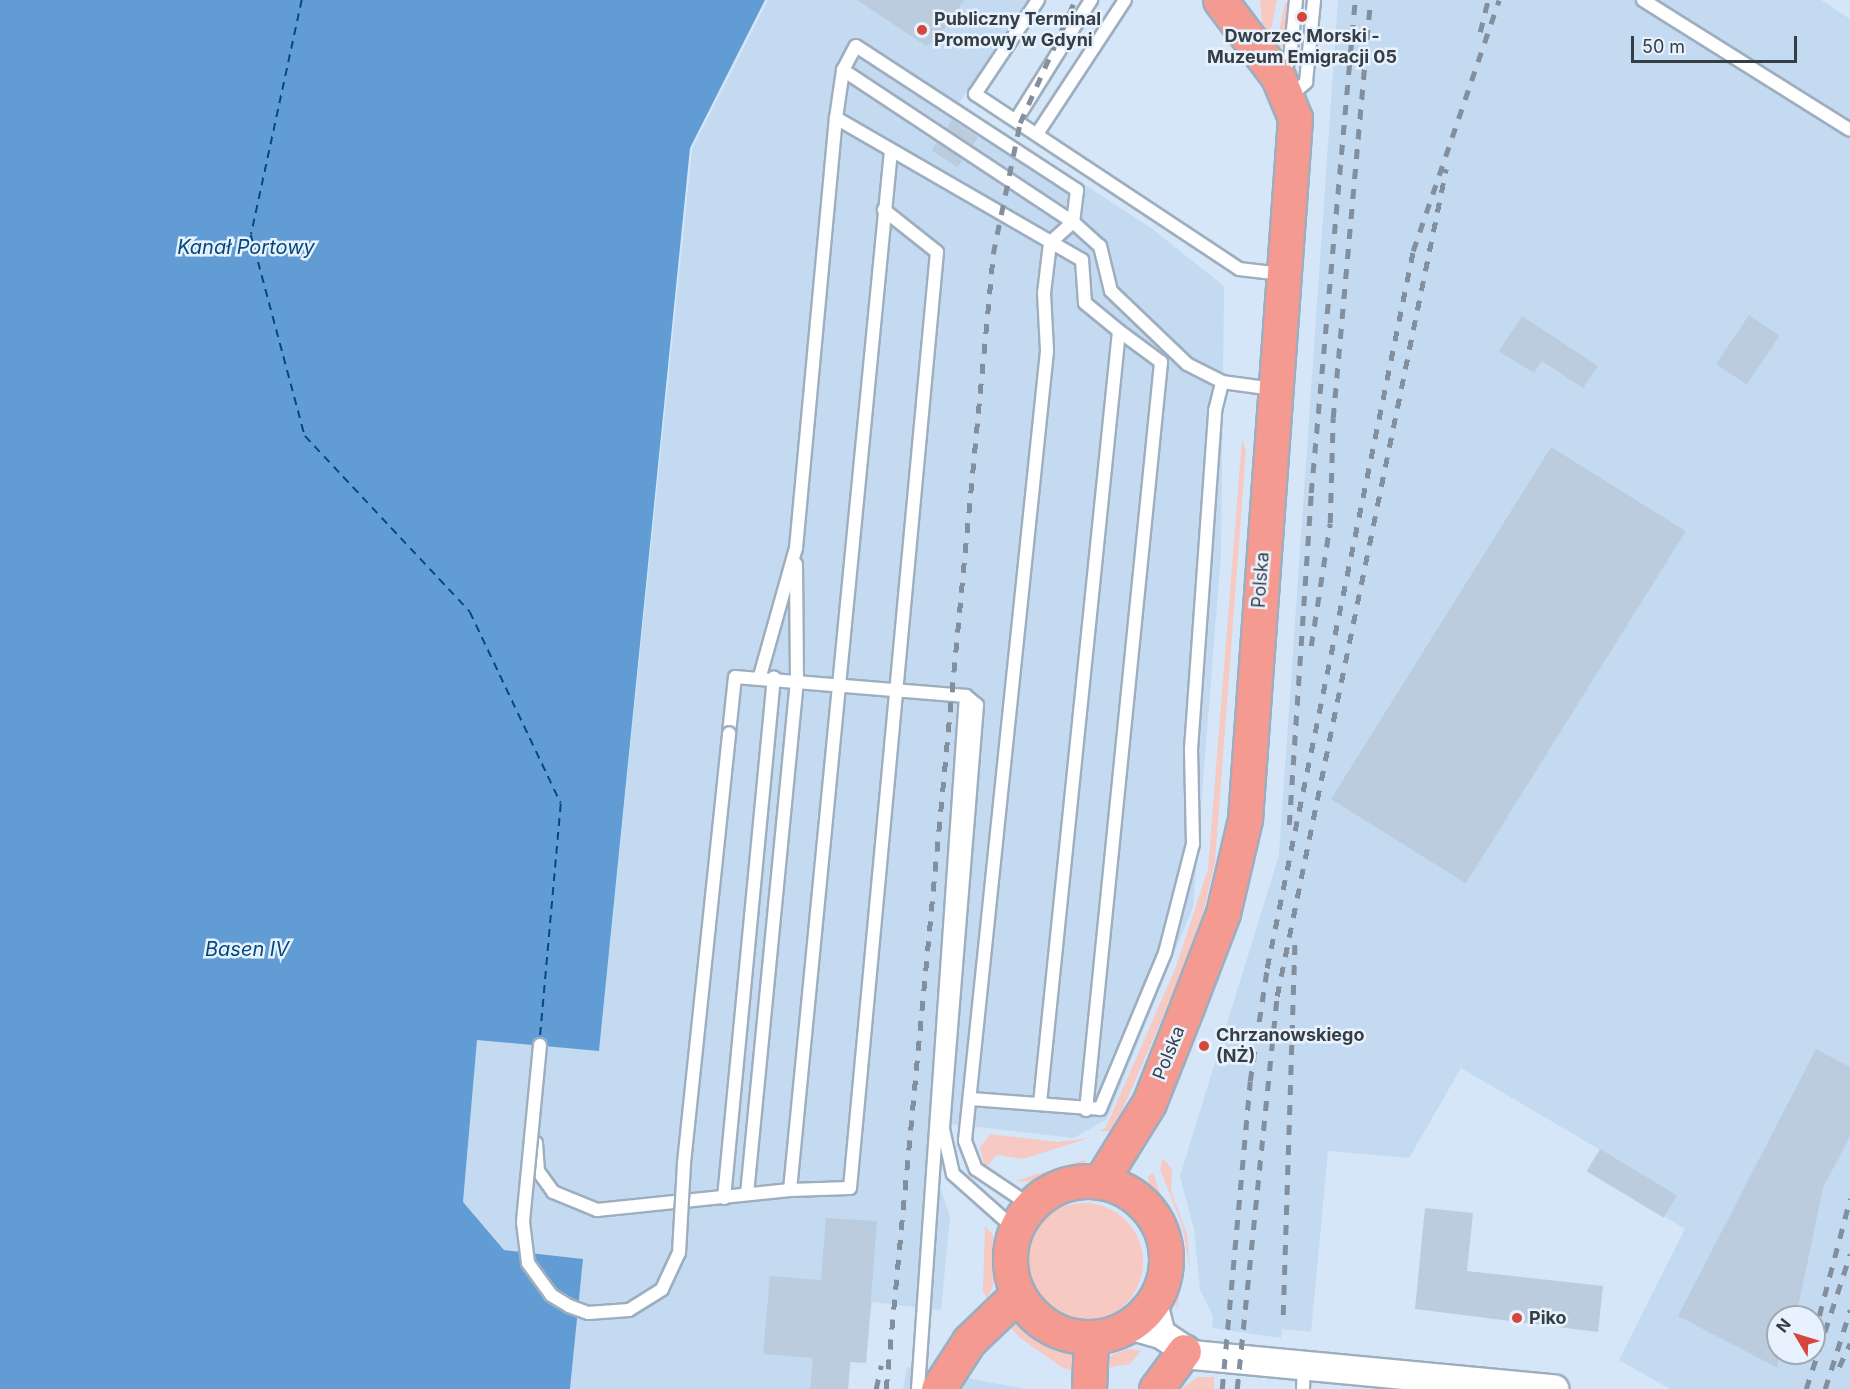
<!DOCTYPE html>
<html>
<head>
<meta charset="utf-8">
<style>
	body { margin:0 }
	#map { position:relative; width:1850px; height:1389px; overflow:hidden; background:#d4e6f8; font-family:Inter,sans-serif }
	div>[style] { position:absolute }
	.built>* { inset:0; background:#c3daf1 }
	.green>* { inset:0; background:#f6cac3 }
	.round { border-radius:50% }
	.water>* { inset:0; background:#619cd4 }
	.ferry>* { height:1.5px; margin-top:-0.75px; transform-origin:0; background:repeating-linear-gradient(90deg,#03497e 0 8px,transparent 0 14px) }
	.building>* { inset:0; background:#bbccde; transform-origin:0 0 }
	.roads { filter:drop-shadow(2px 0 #9daebf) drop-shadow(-2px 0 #9daebf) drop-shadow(0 2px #9daebf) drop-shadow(0 -2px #9daebf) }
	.service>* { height:12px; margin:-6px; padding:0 6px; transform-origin:6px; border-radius:6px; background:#fff }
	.tertiary>* { height:28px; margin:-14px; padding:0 14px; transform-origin:14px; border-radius:14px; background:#fff }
	.trunk>* { height:33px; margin:-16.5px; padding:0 16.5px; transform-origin:16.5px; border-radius:16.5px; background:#f49a90 }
	.trunk>.ring { margin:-16.5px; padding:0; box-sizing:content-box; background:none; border:33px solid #f49a90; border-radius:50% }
	.rail>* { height:4.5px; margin-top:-2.25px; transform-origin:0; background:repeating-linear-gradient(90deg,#838f9c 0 10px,transparent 0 20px) }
	.bridges { filter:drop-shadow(2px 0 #9daebf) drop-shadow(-2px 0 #9daebf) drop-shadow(0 2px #9daebf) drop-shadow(0 -2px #9daebf) }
	.service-bridge>* { height:12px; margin:-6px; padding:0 6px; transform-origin:6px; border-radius:6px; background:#fff }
	.dots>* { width:16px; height:16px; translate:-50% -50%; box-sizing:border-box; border:3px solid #e8f2fe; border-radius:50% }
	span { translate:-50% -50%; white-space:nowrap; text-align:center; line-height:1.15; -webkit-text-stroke:5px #e8f2fe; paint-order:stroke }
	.poi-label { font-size:18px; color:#363e45; font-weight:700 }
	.left { translate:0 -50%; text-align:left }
	.street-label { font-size:18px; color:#363e45 }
	.water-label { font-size:20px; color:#03497e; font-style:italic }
	.north { position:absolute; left:1766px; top:1305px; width:60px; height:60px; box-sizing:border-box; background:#e8f2fe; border:2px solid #a1aab4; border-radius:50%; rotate:308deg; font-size:16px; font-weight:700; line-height:24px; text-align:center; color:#363e45 }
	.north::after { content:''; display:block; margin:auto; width:21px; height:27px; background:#d5473d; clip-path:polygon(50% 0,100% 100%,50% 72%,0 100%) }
	.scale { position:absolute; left:1631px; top:36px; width:166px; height:27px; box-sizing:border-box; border:3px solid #363e45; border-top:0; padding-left:8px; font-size:18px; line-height:21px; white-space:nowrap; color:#363e45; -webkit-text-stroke:4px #e8f2fe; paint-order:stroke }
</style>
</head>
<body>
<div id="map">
	<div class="built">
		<div style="clip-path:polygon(768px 0,1028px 0,959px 103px,1151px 228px,1224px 286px,1221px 554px,1193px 907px,1107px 1119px,1074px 1138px,935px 1122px,934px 1167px,950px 1217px,941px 1310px,872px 1302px,866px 1363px,851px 1362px,848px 1389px,570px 1389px,583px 1259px,504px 1250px,463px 1202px,477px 1039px,599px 1051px,692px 149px)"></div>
		<div style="clip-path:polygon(evenodd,1338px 0,1821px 0,1850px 19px,1850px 1389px,1670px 1389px,1619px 1360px,1685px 1229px,1664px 1216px,1677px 1195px,1461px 1068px,1409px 1158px,1328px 1151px,1311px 1332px,1282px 1329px,1281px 1338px,1212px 1328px,1213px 1316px,1200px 1290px,1194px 1229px,1180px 1176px,1279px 855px,1338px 0,1778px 1317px,1814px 1317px,1814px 1353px,1778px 1353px,1778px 1317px)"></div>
		<div style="clip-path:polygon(907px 1367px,1026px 1389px,903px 1389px)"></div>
	</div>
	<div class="green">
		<div style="clip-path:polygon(1260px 0,1277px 0,1271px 30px,1279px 32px,1285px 3px,1289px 3px,1280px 58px,1262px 23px)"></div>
		<div style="clip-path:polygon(1242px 440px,1246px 450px,1215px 862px,1202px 918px,1173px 994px,1113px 1131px,1100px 1131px,1106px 1127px,1176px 967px,1208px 869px)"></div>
		<div style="clip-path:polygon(990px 1134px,1058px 1142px,1089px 1138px,1023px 1159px,997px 1155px,985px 1168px,980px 1147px)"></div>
		<div style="clip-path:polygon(1163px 1158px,1172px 1169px,1171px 1191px,1187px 1234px,1190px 1270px,1182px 1225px,1160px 1169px)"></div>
		<div style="clip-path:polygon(1084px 1160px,1088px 1166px,1040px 1182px,1015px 1181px)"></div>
		<div style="clip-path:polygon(1153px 1173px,1179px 1247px,1182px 1269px,1177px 1311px,1172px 1242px,1152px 1195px,1148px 1177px)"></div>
		<div class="round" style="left:1025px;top:1203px;width:118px;height:118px"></div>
		<div style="clip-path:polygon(985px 1226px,993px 1235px,995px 1251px,995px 1281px,987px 1299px,983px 1291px)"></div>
		<div style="clip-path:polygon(1017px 1322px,1043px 1343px,1073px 1352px,1076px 1371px,1063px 1368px,1020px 1338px,1007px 1323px)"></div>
		<div style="clip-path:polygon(1130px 1349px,1141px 1351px,1130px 1364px,1101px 1369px,1113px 1354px)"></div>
		<div style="clip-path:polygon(1198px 1377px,1214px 1377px,1214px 1389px,1181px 1389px)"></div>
	</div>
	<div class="water">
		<div style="clip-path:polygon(0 0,765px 0,690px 148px,599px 1051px,477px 1040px,463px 1202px,504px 1250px,583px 1259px,570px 1389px,0 1389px)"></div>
	</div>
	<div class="ferry">
		<div style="left:302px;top:0;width:240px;rotate:102.2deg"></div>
		<div style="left:251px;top:235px;width:208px;rotate:75deg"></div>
		<div style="left:305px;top:436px;width:241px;rotate:46.8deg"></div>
		<div style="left:470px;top:612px;width:212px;rotate:64.6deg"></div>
		<div style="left:561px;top:804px;width:237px;rotate:95.1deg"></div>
	</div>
	<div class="building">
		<div style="clip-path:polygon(857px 0,964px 0,936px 41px,926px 46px)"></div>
		<div style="left:952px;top:120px;width:31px;height:10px;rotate:33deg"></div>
		<div style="left:937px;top:142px;width:31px;height:10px;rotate:33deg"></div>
		<div style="left:1749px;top:315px;width:37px;height:59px;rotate:34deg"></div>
		<div style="clip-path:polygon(1522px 316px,1598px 366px,1583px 388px,1542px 361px,1534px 373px,1499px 351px)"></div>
		<div style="left:1551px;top:447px;width:159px;height:415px;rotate:32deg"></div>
		<div style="clip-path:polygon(1816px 1049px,1850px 1067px,1850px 1136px,1823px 1188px,1796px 1317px,1778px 1317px,1778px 1368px,1678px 1316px)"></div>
		<div style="left:1600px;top:1149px;width:90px;height:26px;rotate:31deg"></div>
		<div style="clip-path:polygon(1425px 1208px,1473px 1213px,1467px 1271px,1603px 1286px,1598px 1332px,1415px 1309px)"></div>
		<div style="clip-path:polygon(826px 1218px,877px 1221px,866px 1363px,850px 1362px,848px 1389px,810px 1389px,813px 1358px,763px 1354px,770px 1276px,821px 1280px)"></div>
	</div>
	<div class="roads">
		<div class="service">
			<div style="left:1038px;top:0;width:113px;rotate:123.8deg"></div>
			<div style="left:975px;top:94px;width:317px;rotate:33.5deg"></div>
			<div style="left:1239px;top:269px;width:43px;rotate:6.6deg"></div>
			<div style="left:1643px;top:0;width:244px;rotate:32.1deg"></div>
			<div style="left:843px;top:70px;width:27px;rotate:-62deg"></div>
			<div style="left:856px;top:46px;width:264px;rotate:33.1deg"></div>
			<div style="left:1077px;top:190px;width:32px;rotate:97deg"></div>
			<div style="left:1073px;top:222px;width:31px;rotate:138deg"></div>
			<div style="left:1050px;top:243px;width:50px;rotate:96.8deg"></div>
			<div style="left:1044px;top:293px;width:58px;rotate:87deg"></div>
			<div style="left:1047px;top:351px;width:794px;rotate:95.93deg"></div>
			<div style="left:965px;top:1141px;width:30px;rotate:69deg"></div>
			<div style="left:976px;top:1169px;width:66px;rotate:33.9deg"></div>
			<div style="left:1279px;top:76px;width:20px;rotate:-57deg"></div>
			<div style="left:1290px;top:59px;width:59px;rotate:-84.2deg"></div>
			<div style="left:1289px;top:97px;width:23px;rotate:-41deg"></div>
			<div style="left:1306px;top:82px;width:82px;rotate:-84.4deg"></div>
			<div style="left:836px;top:118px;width:49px;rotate:-81.7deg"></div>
			<div style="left:843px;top:70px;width:276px;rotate:33.5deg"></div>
			<div style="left:1073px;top:222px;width:36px;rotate:42deg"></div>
			<div style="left:1100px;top:246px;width:46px;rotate:76.3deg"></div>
			<div style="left:1111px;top:291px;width:105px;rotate:43.8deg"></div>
			<div style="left:1187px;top:364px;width:39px;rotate:27deg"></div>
			<div style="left:1222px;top:382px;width:52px;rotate:7.7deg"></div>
			<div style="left:1016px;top:120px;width:142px;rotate:-58deg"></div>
			<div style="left:1037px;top:134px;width:160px;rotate:-56.7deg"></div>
			<div style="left:760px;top:676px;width:133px;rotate:-74.3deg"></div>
			<div style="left:796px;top:548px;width:432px;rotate:-84.7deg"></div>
			<div style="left:836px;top:118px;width:284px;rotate:30deg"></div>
			<div style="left:1082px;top:260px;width:43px;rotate:86deg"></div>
			<div style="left:1085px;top:303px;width:44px;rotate:39.5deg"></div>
			<div style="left:1119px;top:331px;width:777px;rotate:95.84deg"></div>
			<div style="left:729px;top:733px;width:56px;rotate:-83.9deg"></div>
			<div style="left:735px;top:677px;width:232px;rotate:4.7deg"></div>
			<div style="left:966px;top:696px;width:14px;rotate:39deg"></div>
			<div style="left:977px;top:705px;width:425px;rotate:94.6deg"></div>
			<div style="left:943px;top:1129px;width:46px;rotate:77.5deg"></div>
			<div style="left:953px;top:1174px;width:84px;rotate:41.6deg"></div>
			<div style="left:971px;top:1099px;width:129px;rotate:4.4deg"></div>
			<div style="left:1100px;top:1109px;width:169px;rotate:-67.4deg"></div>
			<div style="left:1165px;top:953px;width:113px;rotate:-75.6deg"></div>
			<div style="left:1193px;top:844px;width:95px;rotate:-91.2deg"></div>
			<div style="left:1191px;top:749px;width:339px;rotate:-85.9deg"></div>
			<div style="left:1215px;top:411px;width:30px;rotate:-76deg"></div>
			<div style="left:1086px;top:1110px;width:752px;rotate:-84.27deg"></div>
			<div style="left:1161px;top:362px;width:52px;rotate:-143.6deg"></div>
			<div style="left:536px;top:1143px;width:28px;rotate:86deg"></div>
			<div style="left:538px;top:1171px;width:26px;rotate:54deg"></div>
			<div style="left:553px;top:1192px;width:48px;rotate:22.2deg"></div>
			<div style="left:597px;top:1210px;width:194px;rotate:-5.9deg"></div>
			<div style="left:790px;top:1190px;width:1045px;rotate:-84.45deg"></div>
			<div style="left:790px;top:1190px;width:60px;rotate:-1.9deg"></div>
			<div style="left:850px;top:1188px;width:940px;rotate:-84.69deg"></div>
			<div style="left:937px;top:252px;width:68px;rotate:-141.6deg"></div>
			<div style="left:747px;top:1194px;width:516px;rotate:-84.44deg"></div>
			<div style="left:797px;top:680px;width:116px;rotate:-90.5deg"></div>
			<div style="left:724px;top:1198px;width:523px;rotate:-84.52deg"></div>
			<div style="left:918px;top:1389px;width:695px;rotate:-86.04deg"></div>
			<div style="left:1303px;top:1389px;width:24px;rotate:-88deg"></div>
		</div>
		<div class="tertiary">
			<div style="left:1153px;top:1303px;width:32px;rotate:76deg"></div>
			<div style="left:1129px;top:1325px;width:33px;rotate:16deg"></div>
			<div style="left:1161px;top:1334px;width:37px;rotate:34deg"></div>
			<div style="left:1192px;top:1355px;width:364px;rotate:5.4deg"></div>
		</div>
		<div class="trunk">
			<div class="ring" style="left:1010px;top:1181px;width:123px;height:123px"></div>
			<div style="left:1100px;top:1182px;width:93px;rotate:-58.2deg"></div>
			<div style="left:1149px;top:1103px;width:103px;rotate:-68.4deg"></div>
			<div style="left:1187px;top:1007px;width:101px;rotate:-69deg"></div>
			<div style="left:1223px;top:913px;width:97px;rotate:-76.8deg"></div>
			<div style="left:1245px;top:819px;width:703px;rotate:-85.92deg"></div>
			<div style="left:1295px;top:118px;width:44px;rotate:-112.5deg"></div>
			<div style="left:1278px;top:77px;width:96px;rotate:-127deg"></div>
			<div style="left:938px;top:1389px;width:57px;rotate:-57.1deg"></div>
			<div style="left:969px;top:1341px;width:68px;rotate:-43.8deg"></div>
			<div style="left:1089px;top:1389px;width:52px;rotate:-87.8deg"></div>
			<div style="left:1156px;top:1389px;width:47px;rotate:-53.6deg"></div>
		</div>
	</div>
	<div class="rail">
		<div style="left:1480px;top:32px;width:33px;rotate:-76deg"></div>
		<div style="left:1311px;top:646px;width:124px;rotate:-81.2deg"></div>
		<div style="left:1330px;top:523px;width:105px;rotate:-88.4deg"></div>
		<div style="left:1333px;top:418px;width:420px;rotate:-84.9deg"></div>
		<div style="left:1289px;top:825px;width:333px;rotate:-86.2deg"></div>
		<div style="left:1311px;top:493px;width:495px;rotate:-84.9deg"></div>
		<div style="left:1283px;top:1315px;width:372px;rotate:-88.2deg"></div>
		<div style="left:1814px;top:1335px;width:141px;rotate:-75.2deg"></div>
		<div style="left:1839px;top:1367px;width:26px;rotate:-65deg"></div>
		<div style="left:876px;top:1389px;width:24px;rotate:-78deg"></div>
		<div style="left:886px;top:1389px;width:1140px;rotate:-84.61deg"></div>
		<div style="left:993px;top:254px;width:134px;rotate:-78.4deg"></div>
		<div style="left:1020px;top:123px;width:135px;rotate:-65.9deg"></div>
		<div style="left:1222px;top:1389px;width:309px;rotate:-84.8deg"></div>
		<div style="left:1250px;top:1081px;width:114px;rotate:-81.4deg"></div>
		<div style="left:1267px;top:968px;width:732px;rotate:-78.49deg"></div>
		<div style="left:1413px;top:251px;width:265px;rotate:-71.1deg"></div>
		<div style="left:1237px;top:1389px;width:395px;rotate:-84.2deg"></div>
		<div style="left:1277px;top:996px;width:844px;rotate:-78.45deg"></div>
		<div style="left:1806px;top:1389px;width:142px;rotate:-71.9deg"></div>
		<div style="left:1825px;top:1389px;width:83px;rotate:-72.4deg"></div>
	</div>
	<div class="bridges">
		<div class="service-bridge">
			<div style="left:540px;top:1045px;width:178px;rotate:95.5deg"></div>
			<div style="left:523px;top:1222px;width:41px;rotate:83deg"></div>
			<div style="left:528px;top:1263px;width:39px;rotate:54deg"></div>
			<div style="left:551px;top:1295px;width:21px;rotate:31deg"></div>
			<div style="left:569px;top:1306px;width:20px;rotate:20deg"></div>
			<div style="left:588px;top:1313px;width:41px;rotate:-4.2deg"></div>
			<div style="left:629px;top:1310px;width:39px;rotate:-32deg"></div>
			<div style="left:662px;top:1289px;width:40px;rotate:-65deg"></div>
			<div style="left:679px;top:1253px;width:90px;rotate:-86.8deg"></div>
			<div style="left:684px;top:1163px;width:432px;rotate:-84deg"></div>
		</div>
	</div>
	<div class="dots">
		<div style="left:1302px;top:17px;background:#d5473d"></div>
		<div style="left:922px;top:30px;background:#d5473d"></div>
		<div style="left:1204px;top:1046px;background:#d5473d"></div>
		<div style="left:1517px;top:1318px;background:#d5473d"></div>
	</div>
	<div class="poi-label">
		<span class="left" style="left:934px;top:30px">Publiczny Terminal<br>Promowy w Gdyni</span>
		<span style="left:1302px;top:47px">Dworzec Morski -<br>Muzeum Emigracji 05</span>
		<span class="left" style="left:1216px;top:1046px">Chrzanowskiego<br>(NŻ)</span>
		<span class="left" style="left:1529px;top:1318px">Piko</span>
	</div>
	<div class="street-label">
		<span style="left:1261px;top:580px;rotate:-86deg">Polska</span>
		<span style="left:1169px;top:1053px;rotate:-68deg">Polska</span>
	</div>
	<div class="water-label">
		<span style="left:246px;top:247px">Kanał Portowy</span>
		<span style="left:247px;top:949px">Basen IV</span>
	</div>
	<div class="north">N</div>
	<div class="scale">50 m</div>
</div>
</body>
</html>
